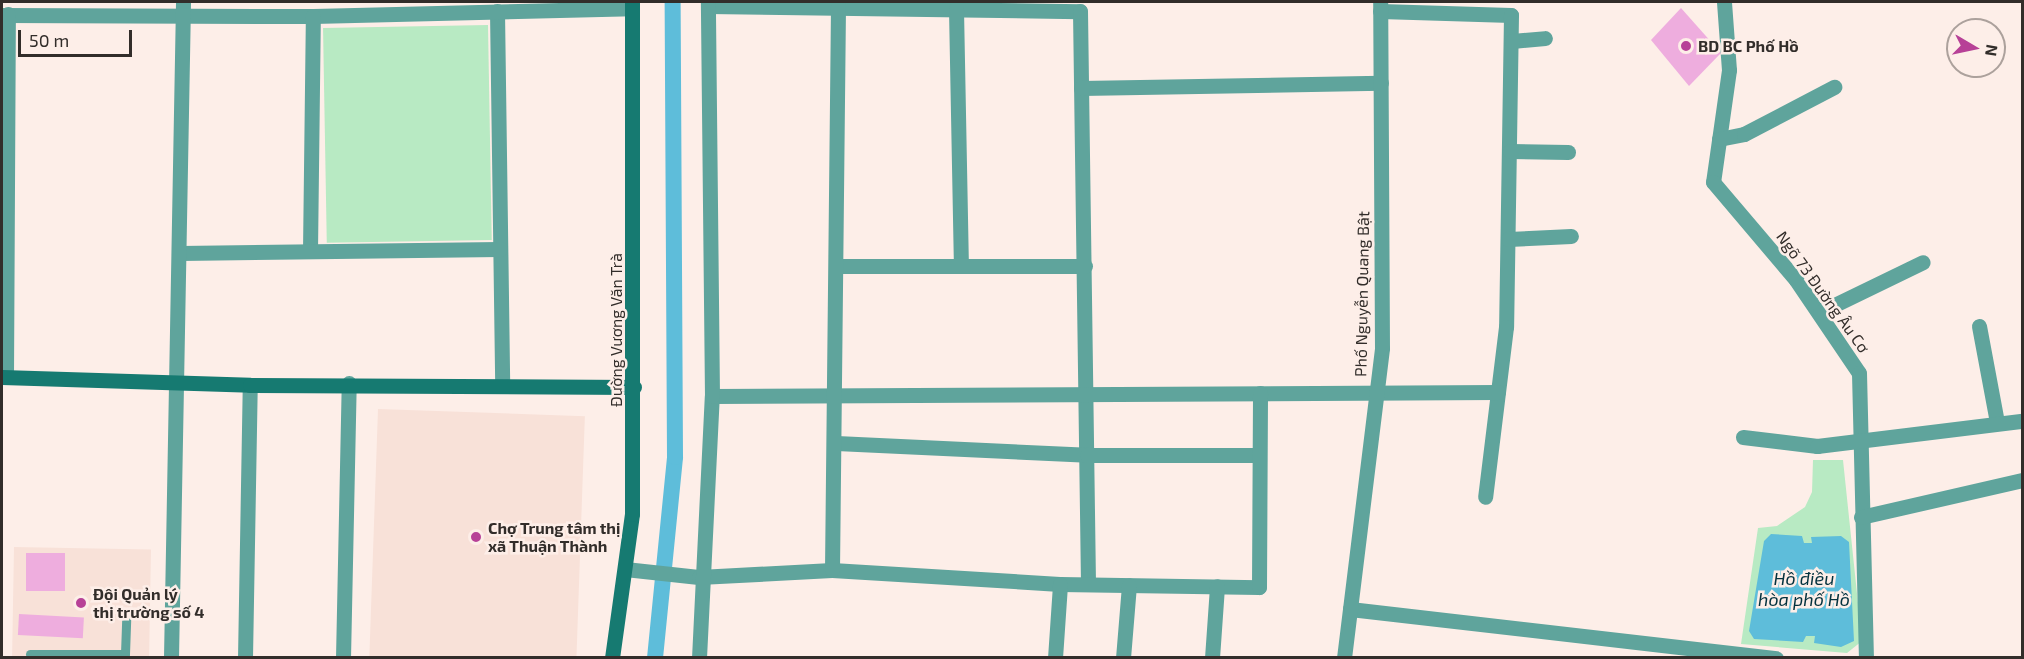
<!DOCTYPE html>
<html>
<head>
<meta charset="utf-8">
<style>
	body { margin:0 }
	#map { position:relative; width:2024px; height:659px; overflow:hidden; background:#fdeee8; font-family:"Exo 2",sans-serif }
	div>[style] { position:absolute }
	.built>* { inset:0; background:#f8e1d8; transform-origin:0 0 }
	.green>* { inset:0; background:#b8eac3; transform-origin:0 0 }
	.water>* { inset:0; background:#5ebdda }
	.canal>* { height:16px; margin:-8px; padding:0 8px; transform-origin:8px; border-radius:8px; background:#5ebdda }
	.building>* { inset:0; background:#eeadde; transform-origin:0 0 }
	.lane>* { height:9px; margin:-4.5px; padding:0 4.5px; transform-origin:4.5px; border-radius:4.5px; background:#5fa49c }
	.street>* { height:15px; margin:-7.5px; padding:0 7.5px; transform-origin:7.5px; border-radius:7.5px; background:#5fa49c }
	.secondary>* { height:15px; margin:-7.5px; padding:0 7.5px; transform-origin:7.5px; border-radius:7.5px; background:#167a71 }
	.dots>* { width:16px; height:16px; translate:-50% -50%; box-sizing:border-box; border:3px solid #fdeee8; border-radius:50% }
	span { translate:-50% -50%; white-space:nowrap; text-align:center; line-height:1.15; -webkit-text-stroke:5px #fdeee8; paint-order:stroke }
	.poi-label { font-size:16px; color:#322d2a; font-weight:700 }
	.left { translate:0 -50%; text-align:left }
	.street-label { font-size:16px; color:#322d2a }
	.water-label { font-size:18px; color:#03313e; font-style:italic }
	.frame { position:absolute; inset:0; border:3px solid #322d2a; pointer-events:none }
	.north { position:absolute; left:1946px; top:18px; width:60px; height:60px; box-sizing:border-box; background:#fdeee8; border:2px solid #aca19c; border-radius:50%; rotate:99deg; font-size:16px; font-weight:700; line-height:24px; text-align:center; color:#322d2a }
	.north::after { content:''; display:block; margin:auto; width:21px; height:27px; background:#b74197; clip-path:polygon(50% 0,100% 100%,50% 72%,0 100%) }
	.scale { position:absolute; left:18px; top:30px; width:114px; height:27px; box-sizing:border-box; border:3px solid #322d2a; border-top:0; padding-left:8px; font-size:18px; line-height:21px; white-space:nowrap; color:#322d2a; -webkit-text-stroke:4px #fdeee8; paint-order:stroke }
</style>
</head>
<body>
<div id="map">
	<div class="built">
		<div style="left:378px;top:409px;width:207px;height:248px;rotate:2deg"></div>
		<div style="left:14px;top:547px;width:137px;height:111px;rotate:1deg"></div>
	</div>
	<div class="green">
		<div style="left:488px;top:25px;width:215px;height:165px;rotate:89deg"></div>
		<div style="clip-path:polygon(1813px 460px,1843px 460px,1862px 641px,1847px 653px,1741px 644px,1758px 528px,1777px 526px,1805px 507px,1812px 492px)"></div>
	</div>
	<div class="water">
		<div style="clip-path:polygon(1771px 534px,1802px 536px,1804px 543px,1812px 543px,1811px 537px,1841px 536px,1849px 542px,1854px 641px,1841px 647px,1814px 643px,1815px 636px,1806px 636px,1803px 642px,1754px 639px,1749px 631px,1764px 541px)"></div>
	</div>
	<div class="canal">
		<div style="left:655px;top:658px;width:202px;rotate:-84.3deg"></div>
		<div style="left:675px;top:457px;width:455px;rotate:-90.3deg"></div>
	</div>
	<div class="building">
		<div style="clip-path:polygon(1681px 8px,1721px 53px,1689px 86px,1651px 40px)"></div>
		<div style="left:26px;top:553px;width:39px;height:38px"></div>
		<div style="left:19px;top:614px;width:65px;height:21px;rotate:3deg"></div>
	</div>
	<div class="lane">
		<div style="left:30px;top:654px;width:95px"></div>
		<div style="left:125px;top:654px;width:35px;rotate:-88deg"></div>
	</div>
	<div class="street">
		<div style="left:1724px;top:2px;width:68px;rotate:85.8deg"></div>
		<div style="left:1729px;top:70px;width:113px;rotate:98.1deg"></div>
		<div style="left:1713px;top:182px;width:128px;rotate:49.7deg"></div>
		<div style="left:1796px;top:280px;width:112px;rotate:55.9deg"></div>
		<div style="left:1859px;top:373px;width:285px;rotate:88.6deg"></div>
		<div style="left:708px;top:6px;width:372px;rotate:0.8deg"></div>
		<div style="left:1080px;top:11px;width:573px;rotate:89.2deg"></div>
		<div style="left:956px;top:9px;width:257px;rotate:88.9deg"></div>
		<div style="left:497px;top:11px;width:372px;rotate:89.2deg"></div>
		<div style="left:1380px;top:11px;width:131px;rotate:1.7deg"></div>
		<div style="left:1511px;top:15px;width:312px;rotate:90.9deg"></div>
		<div style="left:1506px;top:327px;width:171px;rotate:97deg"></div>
		<div style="left:2px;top:15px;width:311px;rotate:0.2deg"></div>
		<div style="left:313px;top:16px;width:319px;rotate:-1.4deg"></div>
		<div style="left:1512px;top:41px;width:33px;rotate:-5deg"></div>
		<div style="left:1081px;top:88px;width:300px;rotate:-1deg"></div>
		<div style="left:1719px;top:139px;width:25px;rotate:-11deg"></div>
		<div style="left:1744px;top:134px;width:102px;rotate:-27.6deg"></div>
		<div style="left:1510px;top:151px;width:58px;rotate:1deg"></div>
		<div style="left:1508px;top:239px;width:63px;rotate:-2.7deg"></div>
		<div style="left:310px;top:251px;width:235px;rotate:-89.3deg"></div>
		<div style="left:180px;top:253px;width:320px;rotate:-0.7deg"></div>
		<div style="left:838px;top:266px;width:247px"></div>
		<div style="left:1820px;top:312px;width:114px;rotate:-25.9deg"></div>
		<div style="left:1979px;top:326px;width:98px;rotate:79.4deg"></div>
		<div style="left:6px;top:377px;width:363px;rotate:-89.7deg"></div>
		<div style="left:712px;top:396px;width:786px;rotate:-0.29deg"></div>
		<div style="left:1743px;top:437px;width:75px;rotate:6.9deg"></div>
		<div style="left:1817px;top:446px;width:207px;rotate:-7deg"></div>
		<div style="left:836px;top:443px;width:251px;rotate:2.7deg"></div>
		<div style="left:1087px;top:455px;width:171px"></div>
		<div style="left:1861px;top:517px;width:165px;rotate:-12.9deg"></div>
		<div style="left:625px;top:569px;width:74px;rotate:6.2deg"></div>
		<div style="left:699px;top:577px;width:133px;rotate:-3deg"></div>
		<div style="left:832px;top:570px;width:228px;rotate:3.5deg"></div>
		<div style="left:1060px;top:584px;width:199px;rotate:0.9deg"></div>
		<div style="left:1259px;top:587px;width:194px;rotate:-89.7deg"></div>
		<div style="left:832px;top:570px;width:564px;rotate:-89.39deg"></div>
		<div style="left:1350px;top:609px;width:429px;rotate:6.6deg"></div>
		<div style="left:171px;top:658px;width:656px;rotate:-88.95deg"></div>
		<div style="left:245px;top:658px;width:273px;rotate:-89deg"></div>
		<div style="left:343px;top:658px;width:275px;rotate:-88.8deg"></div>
		<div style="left:699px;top:658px;width:262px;rotate:-87.2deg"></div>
		<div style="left:712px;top:396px;width:394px;rotate:-90.6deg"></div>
		<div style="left:1055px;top:658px;width:74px;rotate:-86.1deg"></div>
		<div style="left:1123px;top:658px;width:73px;rotate:-85.3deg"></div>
		<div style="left:1212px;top:658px;width:72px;rotate:-86deg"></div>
		<div style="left:1344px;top:658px;width:312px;rotate:-83deg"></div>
		<div style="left:1382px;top:348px;width:346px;rotate:-90.3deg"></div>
	</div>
	<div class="secondary">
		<div style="left:2px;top:377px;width:248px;rotate:1.8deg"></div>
		<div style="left:250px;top:385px;width:384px;rotate:0.3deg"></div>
		<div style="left:612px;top:658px;width:145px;rotate:-82.1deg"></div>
		<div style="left:632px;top:514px;width:512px;rotate:-90deg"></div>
	</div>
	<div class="dots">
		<div style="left:1686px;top:46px;background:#b74197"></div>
		<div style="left:476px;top:537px;background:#b74197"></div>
		<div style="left:81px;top:603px;background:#b74197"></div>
	</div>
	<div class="poi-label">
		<span class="left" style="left:1698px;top:46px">BD BC Phố Hồ</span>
		<span class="left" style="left:488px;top:537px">Chợ Trung tâm thị<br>xã Thuận Thành</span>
		<span class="left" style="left:93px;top:603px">Đội Quản lý<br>thị trường số 4</span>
	</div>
	<div class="street-label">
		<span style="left:1823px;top:292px;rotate:54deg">Ngõ 73 Đường Âu Cơ</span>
		<span style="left:1362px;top:294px;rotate:-89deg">Phố Nguyễn Quang Bật</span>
		<span style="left:616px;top:330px;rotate:-90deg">Đường Vương Văn Trà</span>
	</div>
	<div class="water-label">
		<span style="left:1804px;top:589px">Hồ điều<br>hòa phố Hồ</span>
	</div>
	<div class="frame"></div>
	<div class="north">N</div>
	<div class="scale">50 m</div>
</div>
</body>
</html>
